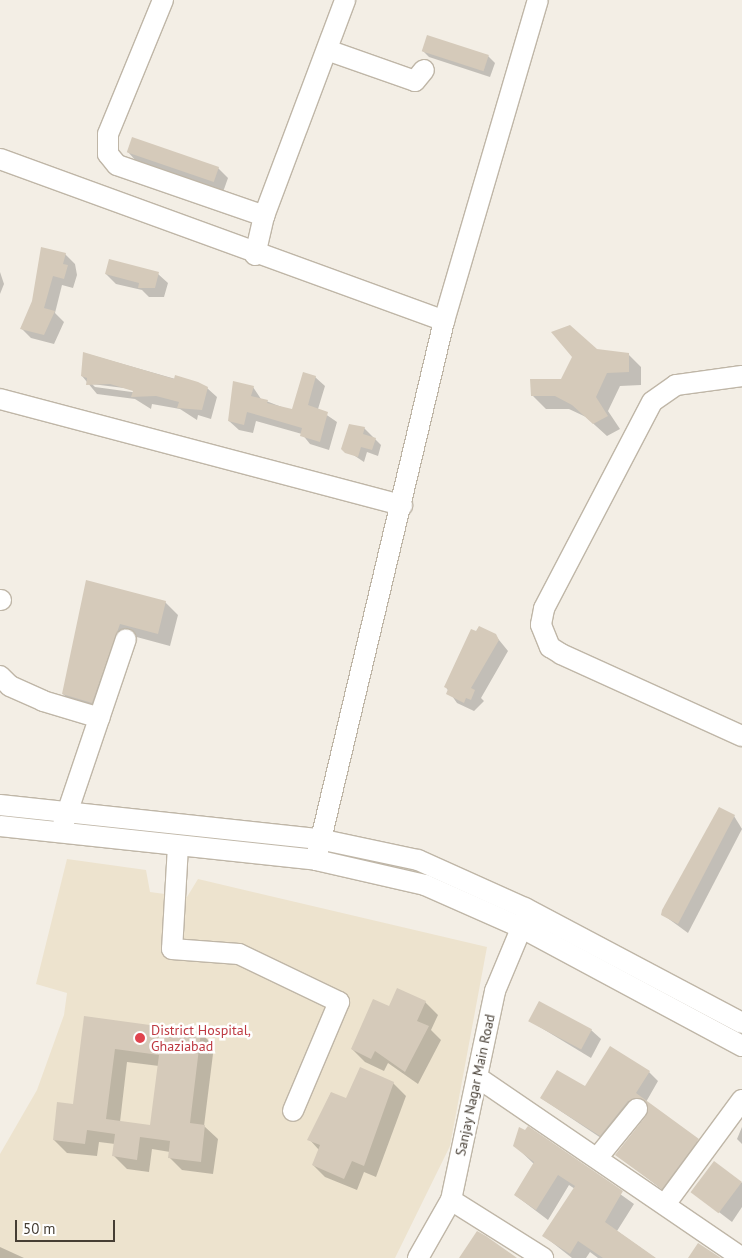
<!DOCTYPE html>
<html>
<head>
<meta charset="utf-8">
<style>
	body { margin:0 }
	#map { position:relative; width:742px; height:1258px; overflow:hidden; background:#f3eee5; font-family:"PT Sans",sans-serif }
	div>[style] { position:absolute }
	.education>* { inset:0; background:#ede3ce }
	.shadow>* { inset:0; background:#0003 }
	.building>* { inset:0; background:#d5caba; transform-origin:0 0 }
	.roads { filter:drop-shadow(1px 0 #bfb6a7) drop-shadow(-1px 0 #bfb6a7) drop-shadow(0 1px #bfb6a7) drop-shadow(0 -1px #bfb6a7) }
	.minor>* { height:20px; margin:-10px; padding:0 10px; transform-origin:10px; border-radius:10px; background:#fff }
	.dots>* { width:14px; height:14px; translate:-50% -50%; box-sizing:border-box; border:2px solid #fff; border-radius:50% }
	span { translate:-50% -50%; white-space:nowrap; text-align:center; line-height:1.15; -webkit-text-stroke:5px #fff; paint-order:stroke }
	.health-label { font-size:14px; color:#be3a42 }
	.left { translate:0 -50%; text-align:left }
	.street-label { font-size:14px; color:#463e34 }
	.scale { position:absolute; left:15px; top:1220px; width:100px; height:22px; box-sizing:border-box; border:2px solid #463e34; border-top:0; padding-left:6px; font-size:15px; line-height:18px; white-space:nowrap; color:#463e34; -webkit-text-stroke:4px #fff; paint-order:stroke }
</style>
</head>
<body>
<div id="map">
	<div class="education">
		<div style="clip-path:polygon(67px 859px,146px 870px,150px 892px,187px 897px,198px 879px,487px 947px,450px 1146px,395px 1258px,0 1258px,0 1154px,37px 1090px,64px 1015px,67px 993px,36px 984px)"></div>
	</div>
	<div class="shadow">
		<div style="clip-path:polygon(423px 51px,488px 56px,495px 63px,490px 77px,429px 57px)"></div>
		<div style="clip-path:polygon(128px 152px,218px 168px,228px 178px,223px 192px,137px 162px)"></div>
		<div style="clip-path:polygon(65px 254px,75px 264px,77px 275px,73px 288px,62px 285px,55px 313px,64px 322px,54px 344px,31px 338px,21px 328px)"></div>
		<div style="clip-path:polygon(0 272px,4px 284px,0 294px)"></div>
		<div style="clip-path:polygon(106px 274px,158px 274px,168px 283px,164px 297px,149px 297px,142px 290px,116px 284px)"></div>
		<div style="clip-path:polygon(evenodd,84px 353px,207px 388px,217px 397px,211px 419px,198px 415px,197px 420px,180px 409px,152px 404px,151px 409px,135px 399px,97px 394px,82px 376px,84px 353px,92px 384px,140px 390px,139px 393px,95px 387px,92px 384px)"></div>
		<div style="clip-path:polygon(628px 354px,641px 367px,641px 385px,620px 386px,608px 411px,620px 429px,607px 436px,586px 417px,569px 409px,546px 409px,533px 396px)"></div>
		<div style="clip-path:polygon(315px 377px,325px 386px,318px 409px,337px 422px,329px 450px,310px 444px,302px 434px,256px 421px,253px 433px,239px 430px,229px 421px,253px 387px,261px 399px,292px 411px)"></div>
		<div style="clip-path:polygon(364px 428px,381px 445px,378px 456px,367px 452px,364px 462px,343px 448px)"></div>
		<div style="clip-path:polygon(87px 582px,165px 602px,178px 615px,170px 646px,133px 636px,105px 715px,76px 707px,63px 694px)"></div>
		<div style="clip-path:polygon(495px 635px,508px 651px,481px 698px,484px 701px,474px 711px,457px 703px,445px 686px)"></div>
		<div style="clip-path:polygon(734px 816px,742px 829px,688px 933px,662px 914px)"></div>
		<div style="clip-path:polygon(425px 1002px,438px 1015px,431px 1030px,441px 1040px,418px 1084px,388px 1063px,384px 1071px,365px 1062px,352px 1049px,389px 1007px)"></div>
		<div style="clip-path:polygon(evenodd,86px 1017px,201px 1033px,214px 1046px,204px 1126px,218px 1139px,213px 1174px,182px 1170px,169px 1157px,170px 1152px,152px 1149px,149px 1172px,127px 1169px,114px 1156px,115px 1144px,99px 1142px,97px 1156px,67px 1153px,54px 1140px,74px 1105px,86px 1017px,127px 1062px,159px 1066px,151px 1127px,120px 1122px,127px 1062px)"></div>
		<div style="clip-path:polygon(530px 1021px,591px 1030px,601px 1039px,591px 1058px)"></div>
		<div style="clip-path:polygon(649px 1072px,658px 1081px,646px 1102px,707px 1149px,672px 1197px,617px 1155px,648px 1116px,647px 1110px,610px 1144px,541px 1098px)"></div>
		<div style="clip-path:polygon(393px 1083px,406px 1096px,376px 1177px,364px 1172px,357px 1190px,325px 1177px,313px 1165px,319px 1150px,309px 1139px,331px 1093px,346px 1100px)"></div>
		<div style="clip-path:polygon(742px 1127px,742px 1144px,737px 1139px)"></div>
		<div style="clip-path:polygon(528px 1128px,634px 1204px,617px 1231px,655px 1258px,598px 1258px,590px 1252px,586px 1258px,572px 1258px,544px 1236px,575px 1189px,569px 1185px,548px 1220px,515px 1195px,534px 1164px,514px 1145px)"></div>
		<div style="clip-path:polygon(714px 1163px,742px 1183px,742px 1207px,732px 1222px,694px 1193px)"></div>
		<div style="clip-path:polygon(0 1247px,24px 1258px,0 1258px)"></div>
	</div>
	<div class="building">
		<div style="left:427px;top:35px;width:65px;height:17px;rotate:18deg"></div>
		<div style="left:132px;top:137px;width:92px;height:16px;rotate:19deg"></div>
		<div style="clip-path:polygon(41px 247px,66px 253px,63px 264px,68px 265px,64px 279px,53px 276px,44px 308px,55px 311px,44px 335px,20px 329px,32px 301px)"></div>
		<div style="clip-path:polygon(109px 259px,159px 272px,155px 288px,138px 288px,139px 283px,105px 274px)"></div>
		<div style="clip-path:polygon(570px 325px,597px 349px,629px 353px,629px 372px,607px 373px,596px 397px,608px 416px,593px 424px,572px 405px,555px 396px,531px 396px,530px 379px,561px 379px,572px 357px,551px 332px)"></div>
		<div style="clip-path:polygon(83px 352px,174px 379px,175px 375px,198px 382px,208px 387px,202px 410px,177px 408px,179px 402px,156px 396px,131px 397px,133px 391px,110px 384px,86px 385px,87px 378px,81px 376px)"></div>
		<div style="clip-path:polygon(303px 372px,316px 376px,308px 405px,328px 412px,320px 442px,300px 436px,302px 428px,247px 412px,244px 425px,228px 421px,233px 381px,254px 386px,251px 396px,268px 400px,267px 403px,292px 409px)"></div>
		<div style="clip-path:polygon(349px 424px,365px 427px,363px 434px,376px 438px,372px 450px,361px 447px,358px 457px,345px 453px,341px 449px)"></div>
		<div style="clip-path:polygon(86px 580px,166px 601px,158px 634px,120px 624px,92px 703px,62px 694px)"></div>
		<div style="clip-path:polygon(479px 626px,496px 634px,499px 640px,471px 688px,475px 690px,471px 700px,466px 698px,464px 703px,446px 694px,448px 689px,444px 687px,471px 629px,476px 631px)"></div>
		<div style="clip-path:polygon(719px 807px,735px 815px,678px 924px,661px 915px,662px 910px)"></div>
		<div style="clip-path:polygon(397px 988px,426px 1001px,417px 1021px,429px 1026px,405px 1072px,375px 1051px,371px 1059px,351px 1049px,373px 999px,389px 1006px)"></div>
		<div style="left:539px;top:1001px;width:60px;height:23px;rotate:28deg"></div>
		<div style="clip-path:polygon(evenodd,84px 1016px,201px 1032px,190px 1123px,205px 1125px,201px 1162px,168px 1158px,170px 1141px,140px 1137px,137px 1160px,112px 1156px,115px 1134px,87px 1130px,85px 1144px,53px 1140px,57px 1102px,73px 1104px,84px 1016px,115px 1049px,159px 1055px,150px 1125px,106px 1119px,115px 1049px)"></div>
		<div style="clip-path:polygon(610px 1046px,650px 1071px,636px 1093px,699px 1139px,662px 1189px,615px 1155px,646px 1116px,644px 1100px,628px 1101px,600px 1136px,540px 1098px,557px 1070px,585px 1086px)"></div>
		<div style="clip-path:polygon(360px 1067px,394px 1082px,364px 1166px,352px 1161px,344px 1179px,312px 1165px,320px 1145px,307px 1140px,331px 1092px,346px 1098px)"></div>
		<div style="clip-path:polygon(528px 1126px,623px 1191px,605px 1222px,656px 1258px,603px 1258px,578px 1241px,570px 1254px,542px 1236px,575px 1186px,558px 1175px,536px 1210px,514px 1195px,534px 1162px,513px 1146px,519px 1127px,525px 1130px)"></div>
		<div style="left:714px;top:1161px;width:35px;height:39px;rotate:37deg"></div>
		<div style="clip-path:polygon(477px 1231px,486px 1236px,517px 1258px,459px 1258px)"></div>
		<div style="clip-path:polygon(698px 1243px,721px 1258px,688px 1258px)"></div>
	</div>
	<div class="roads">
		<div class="minor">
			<div style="left:163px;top:0;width:145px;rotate:112.3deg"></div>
			<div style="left:108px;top:134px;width:20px;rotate:90deg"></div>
			<div style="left:108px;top:154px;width:14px;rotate:51deg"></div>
			<div style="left:117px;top:165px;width:156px;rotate:19.1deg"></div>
			<div style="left:327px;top:50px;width:93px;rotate:19.4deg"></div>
			<div style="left:415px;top:81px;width:14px;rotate:-51deg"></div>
			<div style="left:0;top:159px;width:473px;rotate:20deg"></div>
			<div style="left:255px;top:255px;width:40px;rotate:-77deg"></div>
			<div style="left:264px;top:216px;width:231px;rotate:-69.4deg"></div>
			<div style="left:742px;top:376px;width:67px;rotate:172.2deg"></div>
			<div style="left:676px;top:385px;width:29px;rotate:145deg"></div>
			<div style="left:652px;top:402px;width:233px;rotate:117.6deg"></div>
			<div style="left:544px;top:609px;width:16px;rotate:101deg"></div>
			<div style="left:541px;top:625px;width:24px;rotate:68deg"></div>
			<div style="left:550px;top:647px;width:13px;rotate:32deg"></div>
			<div style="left:561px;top:654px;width:199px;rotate:24.4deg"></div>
			<div style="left:0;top:399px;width:416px;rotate:14.8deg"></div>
			<div style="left:0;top:600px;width:1px"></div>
			<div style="left:0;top:676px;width:14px;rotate:45deg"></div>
			<div style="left:10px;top:686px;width:36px;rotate:24deg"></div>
			<div style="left:43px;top:701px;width:59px;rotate:16.6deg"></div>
			<div style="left:0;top:805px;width:321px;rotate:6.1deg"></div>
			<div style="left:319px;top:839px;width:101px;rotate:12deg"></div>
			<div style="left:418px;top:860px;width:117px;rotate:24.2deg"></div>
			<div style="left:525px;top:908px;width:246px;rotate:27.9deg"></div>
			<div style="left:63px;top:825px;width:196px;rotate:-71.3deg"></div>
			<div style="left:0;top:826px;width:318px;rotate:6.1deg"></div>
			<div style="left:316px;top:860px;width:112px;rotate:12.9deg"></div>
			<div style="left:425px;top:885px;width:104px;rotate:23.9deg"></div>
			<div style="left:520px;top:927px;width:252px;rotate:28.2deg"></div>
			<div style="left:178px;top:846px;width:103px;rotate:93.3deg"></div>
			<div style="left:172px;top:949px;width:67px;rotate:4.3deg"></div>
			<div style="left:239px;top:954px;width:111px;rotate:25.6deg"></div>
			<div style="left:339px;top:1002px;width:118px;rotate:112.9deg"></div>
			<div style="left:316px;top:860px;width:554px;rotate:-76.64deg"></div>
			<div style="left:444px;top:321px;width:334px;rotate:-73.7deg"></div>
			<div style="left:477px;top:1077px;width:321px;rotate:34.3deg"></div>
			<div style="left:598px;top:1157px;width:62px;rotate:-50.9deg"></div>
			<div style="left:451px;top:1200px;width:109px;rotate:32.2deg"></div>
			<div style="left:666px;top:1203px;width:128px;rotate:-53.6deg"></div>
			<div style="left:418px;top:1258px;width:67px;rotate:-60.4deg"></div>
			<div style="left:451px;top:1200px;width:214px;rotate:-78.1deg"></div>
			<div style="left:495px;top:991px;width:80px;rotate:-67.3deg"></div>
		</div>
	</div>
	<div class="dots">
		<div style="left:140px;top:1038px;background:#e0444e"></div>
	</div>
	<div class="health-label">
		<span class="left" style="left:151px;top:1038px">District Hospital,<br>Ghaziabad</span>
	</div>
	<div class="street-label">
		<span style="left:475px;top:1085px;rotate:-78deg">Sanjay Nagar Main Road</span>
	</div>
	<div class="scale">50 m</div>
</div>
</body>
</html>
